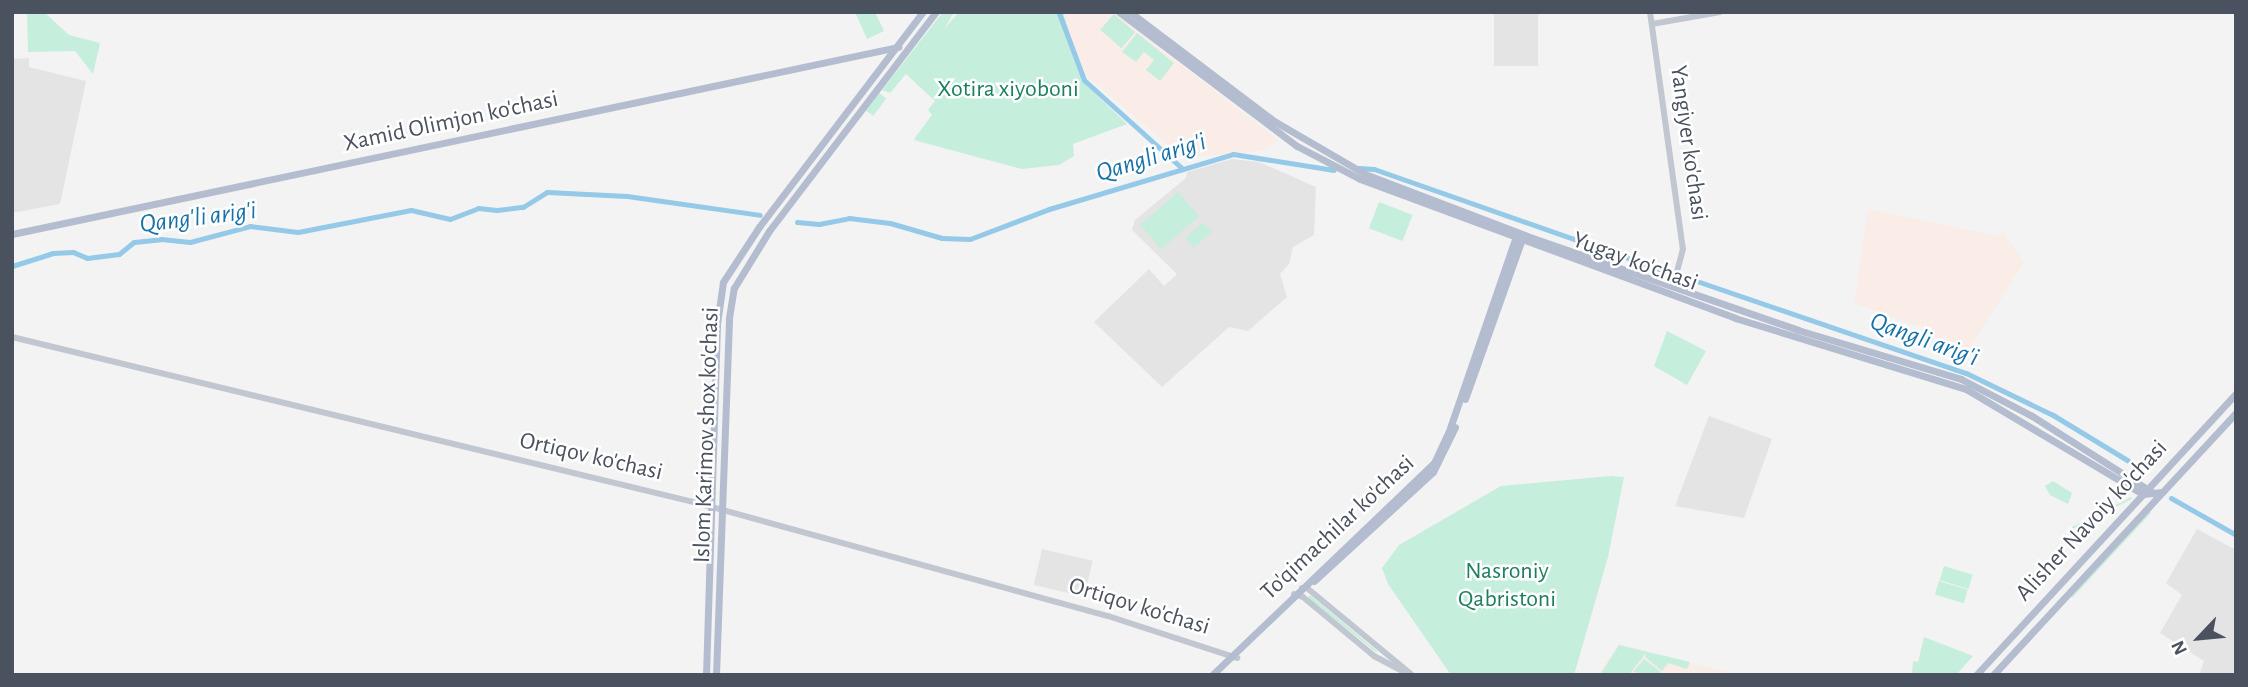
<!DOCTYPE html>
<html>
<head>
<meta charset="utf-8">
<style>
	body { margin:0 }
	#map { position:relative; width:2248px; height:687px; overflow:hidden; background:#f4f3f3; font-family:"Alegreya Sans",sans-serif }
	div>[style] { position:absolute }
	.education>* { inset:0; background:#e5e4e4; transform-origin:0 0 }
	.medical>* { inset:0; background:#faece7 }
	.green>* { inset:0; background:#c5eedc; transform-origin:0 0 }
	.canal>* { height:5px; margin:-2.5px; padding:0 2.5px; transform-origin:2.5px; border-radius:2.5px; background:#95c9e8 }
	.minor>* { height:6px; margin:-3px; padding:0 3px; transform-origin:3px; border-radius:3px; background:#c1c7d0 }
	.major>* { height:7px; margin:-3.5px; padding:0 3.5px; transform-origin:3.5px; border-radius:3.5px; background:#b4bdcf }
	span { translate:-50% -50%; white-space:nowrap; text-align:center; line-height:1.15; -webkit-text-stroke:5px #fff; paint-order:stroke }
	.park-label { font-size:24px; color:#1e7e5e }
	.street-label { font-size:24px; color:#4b525f }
	.water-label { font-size:26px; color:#1671a7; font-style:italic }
	.frame { position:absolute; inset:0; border:14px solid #4b525f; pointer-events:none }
	.north { position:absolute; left:2164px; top:603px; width:70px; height:70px; -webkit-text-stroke:5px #fff; paint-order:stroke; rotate:244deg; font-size:19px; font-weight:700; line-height:28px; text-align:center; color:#4b525f }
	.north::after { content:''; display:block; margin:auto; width:24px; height:32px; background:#4b525f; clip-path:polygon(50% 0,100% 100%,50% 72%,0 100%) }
</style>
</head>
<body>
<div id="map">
	<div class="education">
		<div style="left:1494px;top:12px;width:44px;height:54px"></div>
		<div style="clip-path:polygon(29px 58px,29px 67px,86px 81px,60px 204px,12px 213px,12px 59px)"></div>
		<div style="clip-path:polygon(1232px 159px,1259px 162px,1316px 187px,1314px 235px,1293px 247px,1289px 264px,1280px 274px,1287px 297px,1248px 331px,1229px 327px,1162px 387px,1094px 322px,1149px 269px,1164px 286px,1177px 274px,1132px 230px,1135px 220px,1186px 178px,1187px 172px)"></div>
		<div style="clip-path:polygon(1709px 416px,1772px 439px,1744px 518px,1675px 506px)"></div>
		<div style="clip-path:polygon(2197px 529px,2236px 550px,2236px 675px,2199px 675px,2204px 661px,2160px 633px,2182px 595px,2166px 583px)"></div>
		<div style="left:1042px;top:549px;width:52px;height:37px;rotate:13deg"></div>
	</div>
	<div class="medical">
		<div style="clip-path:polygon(1073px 12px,1113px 12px,1278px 140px,1262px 151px,1184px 158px,1083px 73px,1064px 16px)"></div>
		<div style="clip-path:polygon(1868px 209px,1998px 236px,2003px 232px,2024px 262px,1969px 350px,1929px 334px,1930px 330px,1854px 303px)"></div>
		<div style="clip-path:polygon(1618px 644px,1739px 675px,1598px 675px)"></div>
	</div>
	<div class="green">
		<div style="clip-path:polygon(27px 12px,44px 12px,69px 35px,100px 43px,93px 74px,75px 51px,28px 52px)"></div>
		<div style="clip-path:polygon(855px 12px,875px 12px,884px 31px,867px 39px)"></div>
		<div style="clip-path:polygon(943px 12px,954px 12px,944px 29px,959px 12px,1063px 12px,1084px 83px,1127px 124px,1073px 144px,1074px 156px,1059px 165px,1022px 169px,917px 141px,914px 139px,932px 115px,928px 110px,935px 101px,906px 74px,890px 93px,882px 90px)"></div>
		<div style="left:1114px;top:14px;width:28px;height:21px;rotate:41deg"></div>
		<div style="clip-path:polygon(1137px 33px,1174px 63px,1160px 81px,1146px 70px,1154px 60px,1144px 52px,1136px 62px,1122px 52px)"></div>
		<div style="left:879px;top:93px;width:9px;height:22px;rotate:36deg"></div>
		<div style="left:1178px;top:192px;width:32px;height:50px;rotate:49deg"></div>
		<div style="left:1379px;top:202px;width:36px;height:28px;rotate:21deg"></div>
		<div style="left:1203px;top:222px;width:13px;height:24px;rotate:48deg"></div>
		<div style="clip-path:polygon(1667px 331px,1706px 351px,1687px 385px,1654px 366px)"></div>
		<div style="clip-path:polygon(1610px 476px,1624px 477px,1608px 557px,1574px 675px,1451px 675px,1388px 584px,1382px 568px,1399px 545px,1501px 486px)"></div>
		<div style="clip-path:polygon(2053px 481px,2072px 493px,2068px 504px,2050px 495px,2045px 486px)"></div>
		<div style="left:2131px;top:497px;width:2px;height:68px;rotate:63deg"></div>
		<div style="clip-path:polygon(2149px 511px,2151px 513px,2072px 598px,2071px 596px)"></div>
		<div style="left:1944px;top:566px;width:30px;height:15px;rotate:17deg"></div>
		<div style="left:1939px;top:581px;width:30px;height:14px;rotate:17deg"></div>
		<div style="clip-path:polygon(1310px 595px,1377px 651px,1377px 653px,1308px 598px)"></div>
		<div style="clip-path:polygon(1924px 637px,1973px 656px,1956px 675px,1912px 675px,1913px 661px,1918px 662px)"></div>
		<div style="clip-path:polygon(1619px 645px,1690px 662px,1687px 669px,1668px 663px,1662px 671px,1645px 657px,1646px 653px,1629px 675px,1600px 675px)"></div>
		<div style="clip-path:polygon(1644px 659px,1661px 672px,1659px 675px,1633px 672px)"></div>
	</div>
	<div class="canal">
		<div style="left:1059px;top:13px;width:72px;rotate:69.5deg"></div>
		<div style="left:1084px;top:80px;width:133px;rotate:42deg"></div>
		<div style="left:1359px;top:168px;width:15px;rotate:4deg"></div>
		<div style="left:1374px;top:169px;width:315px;rotate:19.3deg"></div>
		<div style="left:797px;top:222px;width:22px;rotate:5deg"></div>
		<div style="left:819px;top:224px;width:31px;rotate:-11deg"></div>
		<div style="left:849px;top:218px;width:41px;rotate:7deg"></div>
		<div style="left:890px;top:223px;width:54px;rotate:16.1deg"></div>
		<div style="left:942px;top:238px;width:28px;rotate:2deg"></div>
		<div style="left:970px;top:239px;width:85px;rotate:-20.8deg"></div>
		<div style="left:1049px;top:209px;width:192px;rotate:-16.6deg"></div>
		<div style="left:1233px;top:154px;width:102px;rotate:9deg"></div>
		<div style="left:12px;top:266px;width:43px;rotate:-17.6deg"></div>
		<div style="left:53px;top:253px;width:20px;rotate:-3deg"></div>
		<div style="left:73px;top:252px;width:15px;rotate:23deg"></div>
		<div style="left:87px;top:258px;width:32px;rotate:-7deg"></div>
		<div style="left:119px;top:254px;width:19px;rotate:-39deg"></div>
		<div style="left:134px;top:242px;width:27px;rotate:-6deg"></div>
		<div style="left:161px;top:239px;width:29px;rotate:6deg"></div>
		<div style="left:190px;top:242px;width:62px;rotate:-14.9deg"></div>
		<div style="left:250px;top:226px;width:48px;rotate:7.1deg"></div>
		<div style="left:298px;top:232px;width:115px;rotate:-11deg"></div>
		<div style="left:411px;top:210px;width:40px;rotate:13deg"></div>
		<div style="left:450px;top:219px;width:30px;rotate:-21deg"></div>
		<div style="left:478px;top:208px;width:19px;rotate:6deg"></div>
		<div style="left:497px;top:210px;width:26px;rotate:-7deg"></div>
		<div style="left:523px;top:207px;width:28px;rotate:-32deg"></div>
		<div style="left:547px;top:192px;width:80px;rotate:2.9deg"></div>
		<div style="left:627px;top:196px;width:134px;rotate:8.1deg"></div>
		<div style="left:1682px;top:276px;width:300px;rotate:18.9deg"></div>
		<div style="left:1966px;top:373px;width:97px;rotate:25.8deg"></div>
		<div style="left:2053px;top:415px;width:102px;rotate:31.3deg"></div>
		<div style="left:2171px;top:498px;width:75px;rotate:29.6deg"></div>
	</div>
	<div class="minor">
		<div style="left:1650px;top:12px;width:239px;rotate:82.1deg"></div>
		<div style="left:1683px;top:249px;width:31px;rotate:105deg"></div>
		<div style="left:1652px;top:24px;width:69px;rotate:-10deg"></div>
		<div style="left:12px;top:337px;width:709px;rotate:13.62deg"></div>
		<div style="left:701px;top:504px;width:422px;rotate:15.4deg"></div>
		<div style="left:1108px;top:616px;width:136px;rotate:18deg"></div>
		<div style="left:1302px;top:588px;width:5px"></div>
		<div style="left:1307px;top:588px;width:136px;rotate:39.6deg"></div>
		<div style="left:1294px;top:594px;width:9px;rotate:18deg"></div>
		<div style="left:1303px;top:597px;width:92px;rotate:39.7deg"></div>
		<div style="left:1374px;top:656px;width:36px;rotate:28deg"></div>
	</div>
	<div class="major">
		<div style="left:1119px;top:12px;width:223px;rotate:37deg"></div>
		<div style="left:1297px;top:146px;width:71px;rotate:27.6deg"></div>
		<div style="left:1360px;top:179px;width:400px;rotate:20.3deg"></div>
		<div style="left:1735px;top:318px;width:242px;rotate:17.1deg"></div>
		<div style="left:1966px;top:389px;width:206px;rotate:30.7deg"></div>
		<div style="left:2143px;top:494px;width:19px;rotate:-6deg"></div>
		<div style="left:1130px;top:12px;width:181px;rotate:37.1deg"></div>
		<div style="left:1274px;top:121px;width:105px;rotate:30.2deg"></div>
		<div style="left:1365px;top:174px;width:173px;rotate:20.9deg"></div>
		<div style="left:1527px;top:236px;width:287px;rotate:19.1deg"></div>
		<div style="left:1798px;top:330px;width:170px;rotate:16.7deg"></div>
		<div style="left:1961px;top:379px;width:80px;rotate:27.5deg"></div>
		<div style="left:2032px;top:416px;width:146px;rotate:32.4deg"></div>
		<div style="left:12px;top:234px;width:906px;rotate:-11.92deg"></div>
		<div style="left:1465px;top:399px;width:170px;rotate:-70.4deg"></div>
		<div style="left:1314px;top:581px;width:161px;rotate:-42.5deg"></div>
		<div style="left:1433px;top:472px;width:50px;rotate:-63.9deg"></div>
		<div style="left:706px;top:675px;width:351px;rotate:-88.2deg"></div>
		<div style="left:717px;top:324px;width:42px;rotate:-81.9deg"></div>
		<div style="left:723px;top:282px;width:66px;rotate:-56.8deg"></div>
		<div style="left:759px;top:227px;width:270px;rotate:-52.7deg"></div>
		<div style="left:716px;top:675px;width:357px;rotate:-87.9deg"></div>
		<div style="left:729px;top:318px;width:30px;rotate:-81deg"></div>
		<div style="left:734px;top:288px;width:67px;rotate:-58.4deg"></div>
		<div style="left:769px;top:231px;width:275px;rotate:-52.7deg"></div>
		<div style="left:1212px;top:675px;width:307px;rotate:-43.7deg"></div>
		<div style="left:1434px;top:463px;width:38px;rotate:-65deg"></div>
		<div style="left:1450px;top:428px;width:203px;rotate:-71deg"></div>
		<div style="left:1976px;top:675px;width:384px;rotate:-47.3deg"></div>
		<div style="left:1993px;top:675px;width:357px;rotate:-47.2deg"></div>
	</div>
	<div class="park-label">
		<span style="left:1008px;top:90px">Xotira xiyoboni</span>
		<span style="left:1507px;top:586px">Nasroniy<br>Qabristoni</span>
	</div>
	<div class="street-label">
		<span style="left:451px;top:122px;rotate:-12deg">Xamid Olimjon ko'chasi</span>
		<span style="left:1688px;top:143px;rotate:82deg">Yangiyer ko'chasi</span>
		<span style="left:1635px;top:262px;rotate:20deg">Yugay ko'chasi</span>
		<span style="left:707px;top:435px;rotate:-88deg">Islom Karimov shox ko'chasi</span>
		<span style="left:591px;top:457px;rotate:13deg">Ortiqov ko'chasi</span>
		<span style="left:2092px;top:521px;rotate:-47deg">Alisher Navoiy ko'chasi</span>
		<span style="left:1338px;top:528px;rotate:-43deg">To'qimachilar ko'chasi</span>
		<span style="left:1139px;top:607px;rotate:17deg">Ortiqov ko'chasi</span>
	</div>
	<div class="water-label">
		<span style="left:1151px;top:158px;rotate:-17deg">Qangli arig'i</span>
		<span style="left:198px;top:218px;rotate:-7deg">Qang'li arig'i</span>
		<span style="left:1924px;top:340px;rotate:20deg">Qangli arig'i</span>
	</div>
	<div class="frame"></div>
	<div class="north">N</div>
</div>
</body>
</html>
